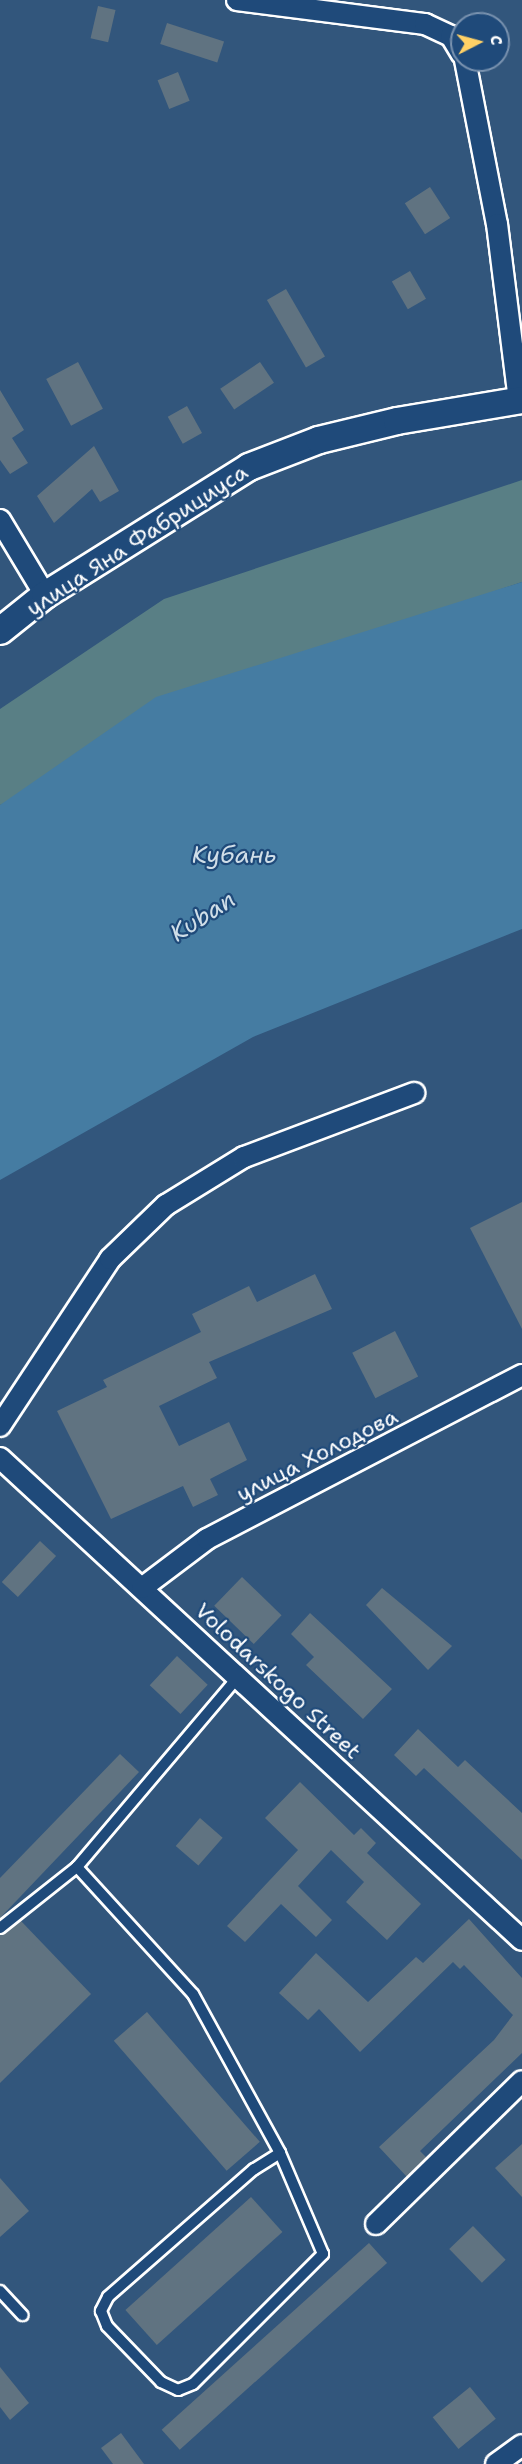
<!DOCTYPE html>
<html>
<head>
<meta charset="utf-8">
<style>
	body { margin:0 }
	#map { position:relative; width:522px; height:2464px; overflow:hidden; background:#32567c; font-family:"Shantell Sans",sans-serif }
	div>[style] { position:absolute }
	.green>* { inset:0; background:#597f85 }
	.water>* { inset:0; background:#457ca2 }
	.building>* { inset:0; background:#607381; transform-origin:0 0 }
	.roads { filter:drop-shadow(2px 0 #fff) drop-shadow(-2px 0 #fff) drop-shadow(0 2px #fff) drop-shadow(0 -2px #fff) }
	.service>* { height:10px; margin:-5px; padding:0 5px; transform-origin:5px; border-radius:5px; background:#1f4a7a }
	.minor>* { height:20px; margin:-10px; padding:0 10px; transform-origin:10px; border-radius:10px; background:#1f4a7a }
	.tertiary>* { height:26px; margin:-13px; padding:0 13px; transform-origin:13px; border-radius:13px; background:#1f4a7a }
	span { translate:-50% -50%; white-space:nowrap; text-align:center; line-height:1.15; -webkit-text-stroke:4.5px #1f4a7a; paint-order:stroke }
	.street-label { font-size:22px; color:#fff }
	.water-label { font-size:24px; color:#d0dee8; font-style:italic }
	.north { position:absolute; left:450px; top:12px; width:60px; height:60px; box-sizing:border-box; background:#1f4a7a; border:2px solid #7992af; border-radius:50%; rotate:84deg; font-size:16px; font-weight:700; line-height:24px; text-align:center; color:#fff }
	.north::after { content:''; display:block; margin:auto; width:21px; height:27px; background:#ffd166; clip-path:polygon(50% 0,100% 100%,50% 72%,0 100%) }
</style>
</head>
<body>
<div id="map">
	<div class="green">
		<div style="clip-path:polygon(522px 480px,522px 582px,414px 619px,0 805px,0 709px,164px 599px)"></div>
	</div>
	<div class="water">
		<div style="clip-path:polygon(522px 582px,522px 929px,253px 1037px,0 1180px,0 805px,156px 697px)"></div>
	</div>
	<div class="building">
		<div style="left:98px;top:6px;width:18px;height:33px;rotate:13deg"></div>
		<div style="left:167px;top:23px;width:60px;height:22px;rotate:18deg"></div>
		<div style="left:178px;top:72px;width:31px;height:22px;rotate:68deg"></div>
		<div style="left:430px;top:187px;width:37px;height:30px;rotate:57deg"></div>
		<div style="left:410px;top:271px;width:32px;height:21px;rotate:60deg"></div>
		<div style="left:286px;top:289px;width:78px;height:22px;rotate:60deg"></div>
		<div style="left:78px;top:362px;width:53px;height:36px;rotate:62deg"></div>
		<div style="left:260px;top:362px;width:25px;height:48px;rotate:56deg"></div>
		<div style="clip-path:polygon(0 390px,24px 430px,12px 438px,28px 463px,10px 474px,0 460px)"></div>
		<div style="left:187px;top:406px;width:31px;height:22px;rotate:61deg"></div>
		<div style="clip-path:polygon(94px 446px,119px 491px,100px 502px,92px 489px,54px 523px,37px 496px)"></div>
		<div style="clip-path:polygon(522px 1202px,522px 1329px,470px 1228px)"></div>
		<div style="clip-path:polygon(315px 1274px,332px 1309px,209px 1362px,217px 1378px,159px 1406px,179px 1446px,229px 1422px,247px 1460px,210px 1479px,218px 1495px,193px 1507px,183px 1486px,111px 1519px,57px 1411px,107px 1387px,103px 1380px,201px 1332px,192px 1314px,249px 1286px,257px 1302px)"></div>
		<div style="left:395px;top:1331px;width:51px;height:48px;rotate:63deg"></div>
		<div style="left:40px;top:1541px;width:22px;height:56px;rotate:43deg"></div>
		<div style="left:242px;top:1577px;width:55px;height:40px;rotate:44deg"></div>
		<div style="clip-path:polygon(382px 1588px,452px 1646px,428px 1670px,366px 1605px)"></div>
		<div style="clip-path:polygon(310px 1613px,392px 1689px,363px 1719px,306px 1665px,314px 1657px,291px 1634px)"></div>
		<div style="left:177px;top:1656px;width:42px;height:40px;rotate:43deg"></div>
		<div style="clip-path:polygon(418px 1729px,458px 1767px,465px 1760px,522px 1813px,522px 1860px,424px 1768px,416px 1776px,394px 1755px)"></div>
		<div style="clip-path:polygon(120px 1754px,139px 1772px,0 1918px,0 1878px)"></div>
		<div style="clip-path:polygon(300px 1782px,354px 1835px,361px 1828px,376px 1843px,367px 1853px,421px 1904px,387px 1940px,346px 1902px,364px 1882px,331px 1850px,298px 1886px,332px 1920px,316px 1937px,281px 1904px,245px 1942px,227px 1926px,298px 1850px,265px 1818px)"></div>
		<div style="left:200px;top:1818px;width:30px;height:37px;rotate:41deg"></div>
		<div style="clip-path:polygon(469px 1919px,522px 1978px,522px 2053px,420px 2151px,427px 2158px,407px 2177px,379px 2147px,494px 2040px,513px 2015px,464px 1965px,460px 1969px,453px 1962px,360px 2052px,319px 2009px,308px 2020px,279px 1993px,316px 1953px,368px 2002px,416px 1957px,423px 1963px)"></div>
		<div style="clip-path:polygon(21px 1921px,91px 1994px,0 2083px,0 1935px)"></div>
		<div style="left:147px;top:2012px;width:172px;height:44px;rotate:49deg"></div>
		<div style="clip-path:polygon(522px 2144px,522px 2197px,495px 2168px)"></div>
		<div style="clip-path:polygon(0 2178px,29px 2211px,0 2237px)"></div>
		<div style="left:251px;top:2197px;width:47px;height:169px;rotate:48deg"></div>
		<div style="left:473px;top:2226px;width:47px;height:33px;rotate:46deg"></div>
		<div style="left:369px;top:2243px;width:27px;height:279px;rotate:48deg"></div>
		<div style="clip-path:polygon(0 2367px,29px 2403px,10px 2420px,0 2407px)"></div>
		<div style="left:470px;top:2387px;width:41px;height:48px;rotate:51deg"></div>
		<div style="clip-path:polygon(121px 2433px,144px 2464px,113px 2464px,101px 2448px)"></div>
	</div>
	<div class="roads">
		<div class="service">
			<div style="left:77px;top:1867px;width:172px;rotate:47.6deg"></div>
			<div style="left:193px;top:1994px;width:181px;rotate:61.3deg"></div>
			<div style="left:280px;top:2153px;width:31px;rotate:148deg"></div>
			<div style="left:254px;top:2169px;width:194px;rotate:138.8deg"></div>
			<div style="left:108px;top:2297px;width:16px;rotate:117deg"></div>
			<div style="left:101px;top:2311px;width:16px;rotate:68deg"></div>
			<div style="left:107px;top:2326px;width:78px;rotate:46deg"></div>
			<div style="left:161px;top:2382px;width:19px;rotate:25deg"></div>
			<div style="left:178px;top:2390px;width:16px;rotate:-22deg"></div>
			<div style="left:193px;top:2384px;width:184px;rotate:-45deg"></div>
			<div style="left:323px;top:2254px;width:110px;rotate:-113.1deg"></div>
			<div style="left:0;top:1928px;width:98px;rotate:-38.4deg"></div>
			<div style="left:77px;top:1867px;width:249px;rotate:-49.7deg"></div>
			<div style="left:0;top:2291px;width:33px;rotate:47deg"></div>
		</div>
		<div class="minor">
			<div style="left:237px;top:0;width:190px;rotate:7.3deg"></div>
			<div style="left:425px;top:24px;width:29px;rotate:25deg"></div>
			<div style="left:451px;top:36px;width:21px;rotate:59deg"></div>
			<div style="left:465px;top:60px;width:167px;rotate:79deg"></div>
			<div style="left:497px;top:224px;width:178px;rotate:82.9deg"></div>
			<div style="left:0;top:520px;width:87px;rotate:59deg"></div>
			<div style="left:0;top:1426px;width:200px;rotate:-56.6deg"></div>
			<div style="left:110px;top:1259px;width:78px;rotate:-44deg"></div>
			<div style="left:166px;top:1205px;width:92px;rotate:-31.6deg"></div>
			<div style="left:244px;top:1157px;width:182px;rotate:-20.6deg"></div>
			<div style="left:0;top:1458px;width:710px;rotate:42.72deg"></div>
			<div style="left:142px;top:1588px;width:81px;rotate:-37deg"></div>
			<div style="left:207px;top:1539px;width:355px;rotate:-27.5deg"></div>
			<div style="left:376px;top:2224px;width:204px;rotate:-44.4deg"></div>
			<div style="left:496px;top:2464px;width:32px;rotate:-36deg"></div>
		</div>
		<div class="tertiary">
			<div style="left:0;top:631px;width:58px;rotate:-38.7deg"></div>
			<div style="left:45px;top:595px;width:241px;rotate:-32.1deg"></div>
			<div style="left:249px;top:467px;width:75px;rotate:-21.1deg"></div>
			<div style="left:319px;top:440px;width:80px;rotate:-13.7deg"></div>
			<div style="left:397px;top:421px;width:127px;rotate:-9.5deg"></div>
		</div>
	</div>
	<div class="street-label">
		<span style="left:137px;top:540px;rotate:-33deg">улица Яна Фабрициуса</span>
		<span style="left:317px;top:1455px;rotate:-27deg">улица Холодова</span>
		<span style="left:278px;top:1681px;rotate:43deg">Volodarskogo Street</span>
	</div>
	<div class="water-label">
		<span style="left:234px;top:856px">Кубань</span>
		<span style="left:203px;top:917px;rotate:-33deg">Kuban</span>
	</div>
	<div class="north">С</div>
</div>
</body>
</html>
